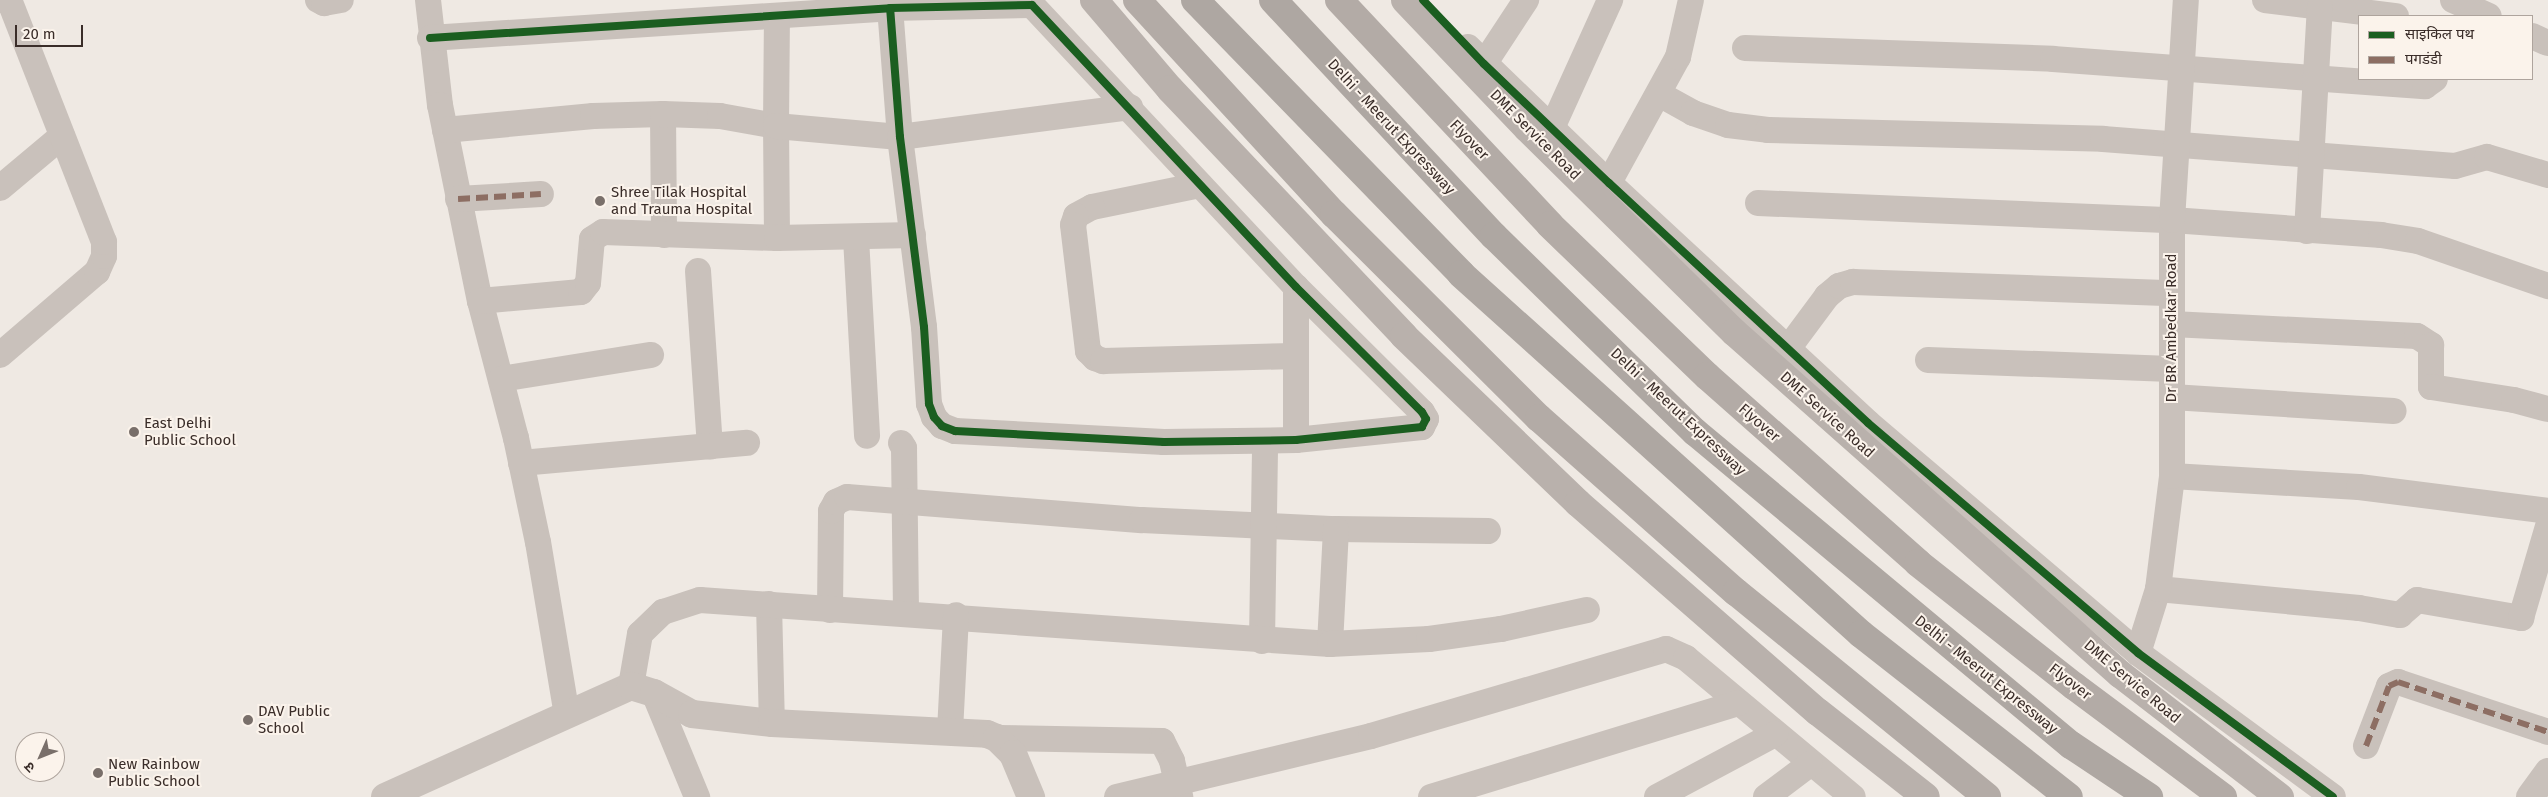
<!DOCTYPE html>
<html>
<head>
<meta charset="utf-8">
<style>
	body { margin:0 }
	#map { position:relative; width:2548px; height:797px; overflow:hidden; background:#efe9e3; font-family:"Fira Sans","Noto Sans Devanagari",sans-serif }
	div>[style] { position:absolute }
	.minor>* { height:26px; margin:-13px; padding:0 13px; transform-origin:13px; border-radius:13px; background:#c9c1bb }
	.tertiary>* { height:28px; margin:-14px; padding:0 14px; transform-origin:14px; border-radius:14px; background:#c9c1bb }
	.secondary>* { height:28px; margin:-14px; padding:0 14px; transform-origin:14px; border-radius:14px; background:#b9b1ac }
	.trunk>* { height:28px; margin:-14px; padding:0 14px; transform-origin:14px; border-radius:14px; background:#b3aba6 }
	.motorway>* { height:28px; margin:-14px; padding:0 14px; transform-origin:14px; border-radius:14px; background:#aea7a2 }
	.quiet>* { height:6px; margin-top:-3px; transform-origin:0; background:repeating-linear-gradient(90deg,#8d6e63 0 12px,transparent 0 18px) }
	.cycleway>* { height:8px; margin:-4px; padding:0 4px; transform-origin:4px; border-radius:4px; background:#1b5e20 }
	.dots>* { width:14px; height:14px; translate:-50% -50%; box-sizing:border-box; border:2px solid #fbf3eb; border-radius:50% }
	span { translate:-50% -50%; white-space:nowrap; text-align:center; line-height:1.15; -webkit-text-stroke:4px #fbf3eb; paint-order:stroke }
	.street-label { font-size:15px; color:#3a2d29 }
	.poi-label { font-size:15px; color:#3a2d29 }
	.left { translate:0 -50%; text-align:left }
	.legend { position:absolute; left:2358px; top:15px; width:175px; height:65px; box-sizing:border-box; background:#fbf3eb; border:1px solid #aea49d; margin:0; padding:6px 9px; list-style:none; font-size:15px; color:#3a2d29 }
	.legend li { display:flex; align-items:center; gap:10px; height:25px }
	.legend b { width:25px; border:1px solid #aea49d }
	.north { position:absolute; left:15px; top:732px; width:50px; height:50px; box-sizing:border-box; background:#fbf3eb; border:1px solid #aea49d; border-radius:50%; rotate:226deg; font-size:14px; font-weight:700; line-height:20px; text-align:center; color:#3a2d29 }
	.north::after { content:''; display:block; margin:auto; width:18px; height:22px; background:#796f6a; clip-path:polygon(50% 0,100% 100%,50% 72%,0 100%) }
	.scale { position:absolute; left:15px; top:25px; width:68px; height:22px; box-sizing:border-box; border:2px solid #3a2d29; border-top:0; padding-left:6px; font-size:15px; line-height:18px; white-space:nowrap; color:#3a2d29; -webkit-text-stroke:4px #fbf3eb; paint-order:stroke }
</style>
</head>
<body>
<div id="map">
	<div class="minor">
		<div style="left:318px;top:0;width:7px;rotate:27deg"></div>
		<div style="left:324px;top:3px;width:17px;rotate:-10deg"></div>
		<div style="left:428px;top:0;width:106px;rotate:83.5deg"></div>
		<div style="left:440px;top:105px;width:200px;rotate:78.5deg"></div>
		<div style="left:480px;top:301px;width:142px;rotate:75.3deg"></div>
		<div style="left:516px;top:438px;width:106px;rotate:78.1deg"></div>
		<div style="left:538px;top:542px;width:175px;rotate:80.5deg"></div>
		<div style="left:2265px;top:0;width:132px;rotate:7deg"></div>
		<div style="left:2453px;top:0;width:39px;rotate:24deg"></div>
		<div style="left:2532px;top:36px;width:17px;rotate:24deg"></div>
		<div style="left:430px;top:38px;width:461px;rotate:-3.7deg"></div>
		<div style="left:890px;top:8px;width:142px;rotate:-1.2deg"></div>
		<div style="left:1032px;top:5px;width:386px;rotate:46.9deg"></div>
		<div style="left:1296px;top:287px;width:177px;rotate:44.8deg"></div>
		<div style="left:1422px;top:412px;width:8px;rotate:60deg"></div>
		<div style="left:1426px;top:419px;width:9px;rotate:117deg"></div>
		<div style="left:1422px;top:427px;width:127px;rotate:174.1deg"></div>
		<div style="left:1296px;top:440px;width:132px;rotate:179.1deg"></div>
		<div style="left:1164px;top:442px;width:209px;rotate:-177deg"></div>
		<div style="left:955px;top:431px;width:14px;rotate:-159deg"></div>
		<div style="left:942px;top:426px;width:12px;rotate:-132deg"></div>
		<div style="left:934px;top:417px;width:14px;rotate:-111deg"></div>
		<div style="left:929px;top:404px;width:77px;rotate:-93.7deg"></div>
		<div style="left:924px;top:327px;width:192px;rotate:-97.2deg"></div>
		<div style="left:900px;top:137px;width:129px;rotate:-94.4deg"></div>
		<div style="left:1468px;top:47px;width:196px;rotate:44deg"></div>
		<div style="left:1609px;top:183px;width:353px;rotate:42.8deg"></div>
		<div style="left:1868px;top:423px;width:355px;rotate:40.4deg"></div>
		<div style="left:2138px;top:653px;width:242px;rotate:36.4deg"></div>
		<div style="left:1745px;top:48px;width:308px;rotate:2deg"></div>
		<div style="left:2053px;top:59px;width:373px;rotate:4.2deg"></div>
		<div style="left:2425px;top:86px;width:12px;rotate:-35deg"></div>
		<div style="left:1484px;top:64px;width:77px;rotate:-56.7deg"></div>
		<div style="left:1659px;top:94px;width:39px;rotate:29deg"></div>
		<div style="left:1693px;top:113px;width:37px;rotate:19deg"></div>
		<div style="left:1728px;top:125px;width:40px;rotate:7.1deg"></div>
		<div style="left:1768px;top:130px;width:335px;rotate:1.5deg"></div>
		<div style="left:2103px;top:139px;width:353px;rotate:4.4deg"></div>
		<div style="left:2455px;top:166px;width:33px;rotate:-16deg"></div>
		<div style="left:2487px;top:157px;width:64px;rotate:16.4deg"></div>
		<div style="left:663px;top:114px;width:121px;rotate:89.5deg"></div>
		<div style="left:1552px;top:128px;width:141px;rotate:-65.6deg"></div>
		<div style="left:445px;top:130px;width:149px;rotate:-5.4deg"></div>
		<div style="left:593px;top:116px;width:70px;rotate:-1.6deg"></div>
		<div style="left:663px;top:114px;width:57px;rotate:2deg"></div>
		<div style="left:720px;top:116px;width:57px;rotate:10.1deg"></div>
		<div style="left:776px;top:126px;width:110px;rotate:-89.5deg"></div>
		<div style="left:1200px;top:185px;width:110px;rotate:168.5deg"></div>
		<div style="left:1092px;top:207px;width:18px;rotate:151deg"></div>
		<div style="left:1076px;top:216px;width:9px;rotate:108deg"></div>
		<div style="left:1073px;top:225px;width:127px;rotate:83.2deg"></div>
		<div style="left:1088px;top:351px;width:10px;rotate:45deg"></div>
		<div style="left:1095px;top:358px;width:9px;rotate:21deg"></div>
		<div style="left:1103px;top:361px;width:193px;rotate:-1.5deg"></div>
		<div style="left:0;top:188px;width:81px;rotate:-40deg"></div>
		<div style="left:1601px;top:197px;width:160px;rotate:-61.2deg"></div>
		<div style="left:1678px;top:57px;width:58px;rotate:-77.2deg"></div>
		<div style="left:458px;top:199px;width:83px;rotate:-3.4deg"></div>
		<div style="left:1758px;top:203px;width:414px;rotate:2.4deg"></div>
		<div style="left:2172px;top:220px;width:210px;rotate:4.1deg"></div>
		<div style="left:2381px;top:235px;width:37px;rotate:9deg"></div>
		<div style="left:2418px;top:241px;width:138px;rotate:19.1deg"></div>
		<div style="left:2307px;top:231px;width:224px;rotate:-86.7deg"></div>
		<div style="left:777px;top:238px;width:112px;rotate:-90.5deg"></div>
		<div style="left:776px;top:126px;width:124px;rotate:5.1deg"></div>
		<div style="left:900px;top:137px;width:232px;rotate:-7.4deg"></div>
		<div style="left:856px;top:238px;width:198px;rotate:86.8deg"></div>
		<div style="left:698px;top:271px;width:176px;rotate:86.1deg"></div>
		<div style="left:480px;top:301px;width:101px;rotate:-5.1deg"></div>
		<div style="left:581px;top:292px;width:11px;rotate:-52deg"></div>
		<div style="left:588px;top:283px;width:44px;rotate:-84.8deg"></div>
		<div style="left:592px;top:239px;width:13px;rotate:-32deg"></div>
		<div style="left:603px;top:232px;width:174px;rotate:2deg"></div>
		<div style="left:777px;top:238px;width:136px;rotate:-1.3deg"></div>
		<div style="left:2172px;top:324px;width:245px;rotate:2.8deg"></div>
		<div style="left:2417px;top:336px;width:17px;rotate:33deg"></div>
		<div style="left:2431px;top:345px;width:42px;rotate:90deg"></div>
		<div style="left:2431px;top:387px;width:84px;rotate:8.9deg"></div>
		<div style="left:2514px;top:400px;width:35px;rotate:15deg"></div>
		<div style="left:0;top:355px;width:128px;rotate:-40.6deg"></div>
		<div style="left:97px;top:272px;width:17px;rotate:-66deg"></div>
		<div style="left:104px;top:256px;width:14px;rotate:-90deg"></div>
		<div style="left:104px;top:242px;width:260px;rotate:-111.4deg"></div>
		<div style="left:1928px;top:360px;width:243px;rotate:2.1deg"></div>
		<div style="left:1778px;top:362px;width:82px;rotate:-53.4deg"></div>
		<div style="left:1827px;top:296px;width:16px;rotate:-40deg"></div>
		<div style="left:1839px;top:286px;width:15px;rotate:-16deg"></div>
		<div style="left:1853px;top:282px;width:319px;rotate:2deg"></div>
		<div style="left:501px;top:379px;width:152px;rotate:-9.1deg"></div>
		<div style="left:2172px;top:397px;width:222px;rotate:3.6deg"></div>
		<div style="left:1296px;top:440px;width:153px;rotate:-90deg"></div>
		<div style="left:901px;top:443px;width:6px;rotate:59deg"></div>
		<div style="left:904px;top:448px;width:165px;rotate:89.3deg"></div>
		<div style="left:521px;top:463px;width:227px;rotate:-5.1deg"></div>
		<div style="left:2172px;top:476px;width:187px;rotate:3.4deg"></div>
		<div style="left:2359px;top:487px;width:191px;rotate:7.2deg"></div>
		<div style="left:2158px;top:589px;width:202px;rotate:5.4deg"></div>
		<div style="left:2359px;top:608px;width:42px;rotate:9.7deg"></div>
		<div style="left:2400px;top:615px;width:23px;rotate:-41deg"></div>
		<div style="left:2417px;top:600px;width:106px;rotate:9.8deg"></div>
		<div style="left:2521px;top:618px;width:96px;rotate:-73.6deg"></div>
		<div style="left:769px;top:604px;width:119px;rotate:88.6deg"></div>
		<div style="left:830px;top:610px;width:99px;rotate:-89.4deg"></div>
		<div style="left:831px;top:511px;width:10px;rotate:-61deg"></div>
		<div style="left:836px;top:502px;width:12px;rotate:-24deg"></div>
		<div style="left:847px;top:497px;width:296px;rotate:4.5deg"></div>
		<div style="left:1142px;top:520px;width:194px;rotate:2.7deg"></div>
		<div style="left:1336px;top:529px;width:152px;rotate:0.8deg"></div>
		<div style="left:1262px;top:641px;width:200px;rotate:-89.1deg"></div>
		<div style="left:1330px;top:644px;width:115px;rotate:-87deg"></div>
		<div style="left:2138px;top:653px;width:67px;rotate:-72.6deg"></div>
		<div style="left:2158px;top:589px;width:114px;rotate:-82.9deg"></div>
		<div style="left:2172px;top:476px;width:256px;rotate:-90deg"></div>
		<div style="left:2172px;top:220px;width:220px;rotate:-86.4deg"></div>
		<div style="left:631px;top:686px;width:53px;rotate:-80.2deg"></div>
		<div style="left:640px;top:634px;width:32px;rotate:-44deg"></div>
		<div style="left:663px;top:612px;width:39px;rotate:-18deg"></div>
		<div style="left:700px;top:600px;width:632px;rotate:4deg"></div>
		<div style="left:1330px;top:644px;width:99px;rotate:-2.9deg"></div>
		<div style="left:1429px;top:639px;width:73px;rotate:-7.9deg"></div>
		<div style="left:1501px;top:629px;width:88px;rotate:-12.5deg"></div>
		<div style="left:654px;top:693px;width:113px;rotate:67.5deg"></div>
		<div style="left:950px;top:731px;width:116px;rotate:-87deg"></div>
		<div style="left:997px;top:738px;width:165px;rotate:1deg"></div>
		<div style="left:1162px;top:741px;width:22px;rotate:63deg"></div>
		<div style="left:1172px;top:761px;width:37px;rotate:77deg"></div>
		<div style="left:2366px;top:746px;width:64px;rotate:-69deg"></div>
		<div style="left:2389px;top:686px;width:10px;rotate:-24deg"></div>
		<div style="left:2398px;top:682px;width:158px;rotate:18.4deg"></div>
		<div style="left:1117px;top:797px;width:261px;rotate:-13.5deg"></div>
		<div style="left:1371px;top:736px;width:308px;rotate:-16.4deg"></div>
		<div style="left:1666px;top:649px;width:22px;rotate:24deg"></div>
		<div style="left:1686px;top:658px;width:217px;rotate:39.8deg"></div>
		<div style="left:1431px;top:797px;width:321px;rotate:-17deg"></div>
		<div style="left:1657px;top:797px;width:134px;rotate:-28.1deg"></div>
		<div style="left:1766px;top:797px;width:55px;rotate:-36.9deg"></div>
	</div>
	<div class="tertiary">
		<div style="left:385px;top:797px;width:270px;rotate:-24.3deg"></div>
		<div style="left:631px;top:686px;width:24px;rotate:17deg"></div>
		<div style="left:654px;top:693px;width:43px;rotate:28.9deg"></div>
		<div style="left:692px;top:714px;width:81px;rotate:6.4deg"></div>
		<div style="left:772px;top:723px;width:215px;rotate:2.9deg"></div>
		<div style="left:987px;top:734px;width:11px;rotate:22deg"></div>
		<div style="left:997px;top:738px;width:23px;rotate:45deg"></div>
		<div style="left:1013px;top:754px;width:47px;rotate:67.3deg"></div>
		<div style="left:2530px;top:797px;width:31px;rotate:-54deg"></div>
	</div>
	<div class="secondary">
		<div style="left:1094px;top:0;width:117px;rotate:49.5deg"></div>
		<div style="left:1170px;top:89px;width:340px;rotate:46.5deg"></div>
		<div style="left:1404px;top:336px;width:241px;rotate:43.8deg"></div>
		<div style="left:1578px;top:503px;width:318px;rotate:41.1deg"></div>
		<div style="left:1818px;top:712px;width:137px;rotate:38.2deg"></div>
		<div style="left:1405px;top:0;width:177px;rotate:46.4deg"></div>
		<div style="left:1527px;top:128px;width:291px;rotate:44.6deg"></div>
		<div style="left:1734px;top:332px;width:516px;rotate:41.54deg"></div>
		<div style="left:2120px;top:674px;width:202px;rotate:37.6deg"></div>
	</div>
	<div class="trunk">
		<div style="left:1137px;top:0;width:291px;rotate:47.4deg"></div>
		<div style="left:1334px;top:214px;width:289px;rotate:44.9deg"></div>
		<div style="left:1539px;top:418px;width:263px;rotate:41.5deg"></div>
		<div style="left:1736px;top:592px;width:324px;rotate:39.2deg"></div>
		<div style="left:1339px;top:0;width:308px;rotate:46.8deg"></div>
		<div style="left:1550px;top:225px;width:218px;rotate:43.9deg"></div>
		<div style="left:1707px;top:376px;width:282px;rotate:41.5deg"></div>
		<div style="left:1918px;top:563px;width:199px;rotate:38.3deg"></div>
		<div style="left:2074px;top:686px;width:186px;rotate:36.7deg"></div>
	</div>
	<div class="motorway">
		<div style="left:1195px;top:0;width:382px;rotate:45.8deg"></div>
		<div style="left:1461px;top:274px;width:538px;rotate:41.99deg"></div>
		<div style="left:1861px;top:634px;width:264px;rotate:38.1deg"></div>
		<div style="left:1273px;top:0;width:323px;rotate:46.9deg"></div>
		<div style="left:1494px;top:236px;width:281px;rotate:44.3deg"></div>
		<div style="left:1695px;top:432px;width:489px;rotate:39.8deg"></div>
		<div style="left:2071px;top:745px;width:94px;rotate:33.7deg"></div>
	</div>
	<div class="quiet">
		<div style="left:458px;top:199px;width:83px;rotate:-3.4deg"></div>
		<div style="left:2366px;top:746px;width:64px;rotate:-69deg"></div>
		<div style="left:2389px;top:686px;width:10px;rotate:-24deg"></div>
		<div style="left:2398px;top:682px;width:158px;rotate:18.4deg"></div>
	</div>
	<div class="cycleway">
		<div style="left:1423px;top:0;width:88px;rotate:46.4deg"></div>
		<div style="left:1484px;top:64px;width:173px;rotate:43.6deg"></div>
		<div style="left:1609px;top:183px;width:353px;rotate:42.8deg"></div>
		<div style="left:1868px;top:423px;width:355px;rotate:40.4deg"></div>
		<div style="left:2138px;top:653px;width:242px;rotate:36.4deg"></div>
		<div style="left:430px;top:38px;width:461px;rotate:-3.7deg"></div>
		<div style="left:890px;top:8px;width:142px;rotate:-1.2deg"></div>
		<div style="left:1032px;top:5px;width:386px;rotate:46.9deg"></div>
		<div style="left:1296px;top:287px;width:177px;rotate:44.8deg"></div>
		<div style="left:1422px;top:412px;width:8px;rotate:60deg"></div>
		<div style="left:1426px;top:419px;width:9px;rotate:117deg"></div>
		<div style="left:1422px;top:427px;width:127px;rotate:174.1deg"></div>
		<div style="left:1296px;top:440px;width:132px;rotate:179.1deg"></div>
		<div style="left:1164px;top:442px;width:209px;rotate:-177deg"></div>
		<div style="left:955px;top:431px;width:14px;rotate:-159deg"></div>
		<div style="left:942px;top:426px;width:12px;rotate:-132deg"></div>
		<div style="left:934px;top:417px;width:14px;rotate:-111deg"></div>
		<div style="left:929px;top:404px;width:77px;rotate:-93.7deg"></div>
		<div style="left:924px;top:327px;width:192px;rotate:-97.2deg"></div>
		<div style="left:900px;top:137px;width:129px;rotate:-94.4deg"></div>
	</div>
	<div class="dots">
		<div style="left:600px;top:201px;background:#796f6a"></div>
		<div style="left:134px;top:432px;background:#796f6a"></div>
		<div style="left:248px;top:720px;background:#796f6a"></div>
		<div style="left:98px;top:773px;background:#796f6a"></div>
	</div>
	<div class="street-label">
		<span style="left:1391px;top:127px;rotate:47deg">Delhi - Meerut Expressway</span>
		<span style="left:1535px;top:135px;rotate:45deg">DME Service Road</span>
		<span style="left:1469px;top:140px;rotate:46deg">Flyover</span>
		<span style="left:2172px;top:328px;rotate:-90deg">Dr BR Ambedkar Road</span>
		<span style="left:1678px;top:412px;rotate:43deg">Delhi - Meerut Expressway</span>
		<span style="left:1827px;top:415px;rotate:42deg">DME Service Road</span>
		<span style="left:1759px;top:423px;rotate:41deg">Flyover</span>
		<span style="left:1986px;top:675px;rotate:39deg">Delhi - Meerut Expressway</span>
		<span style="left:2070px;top:682px;rotate:38deg">Flyover</span>
		<span style="left:2132px;top:682px;rotate:40deg">DME Service Road</span>
	</div>
	<div class="poi-label">
		<span class="left" style="left:611px;top:201px">Shree Tilak Hospital<br>and Trauma Hospital</span>
		<span class="left" style="left:144px;top:432px">East Delhi<br>Public School</span>
		<span class="left" style="left:258px;top:720px">DAV Public<br>School</span>
		<span class="left" style="left:108px;top:773px">New Rainbow<br>Public School</span>
	</div>
	<ul class="legend">
	<li><b style="height:6px;background:#1b5e20"></b>साइकिल पथ</li>
	<li><b style="height:6px;background:#8d6e63"></b>पगडंडी</li>
	</ul>
	<div class="north">उ</div>
	<div class="scale">20 m</div>
</div>
</body>
</html>
